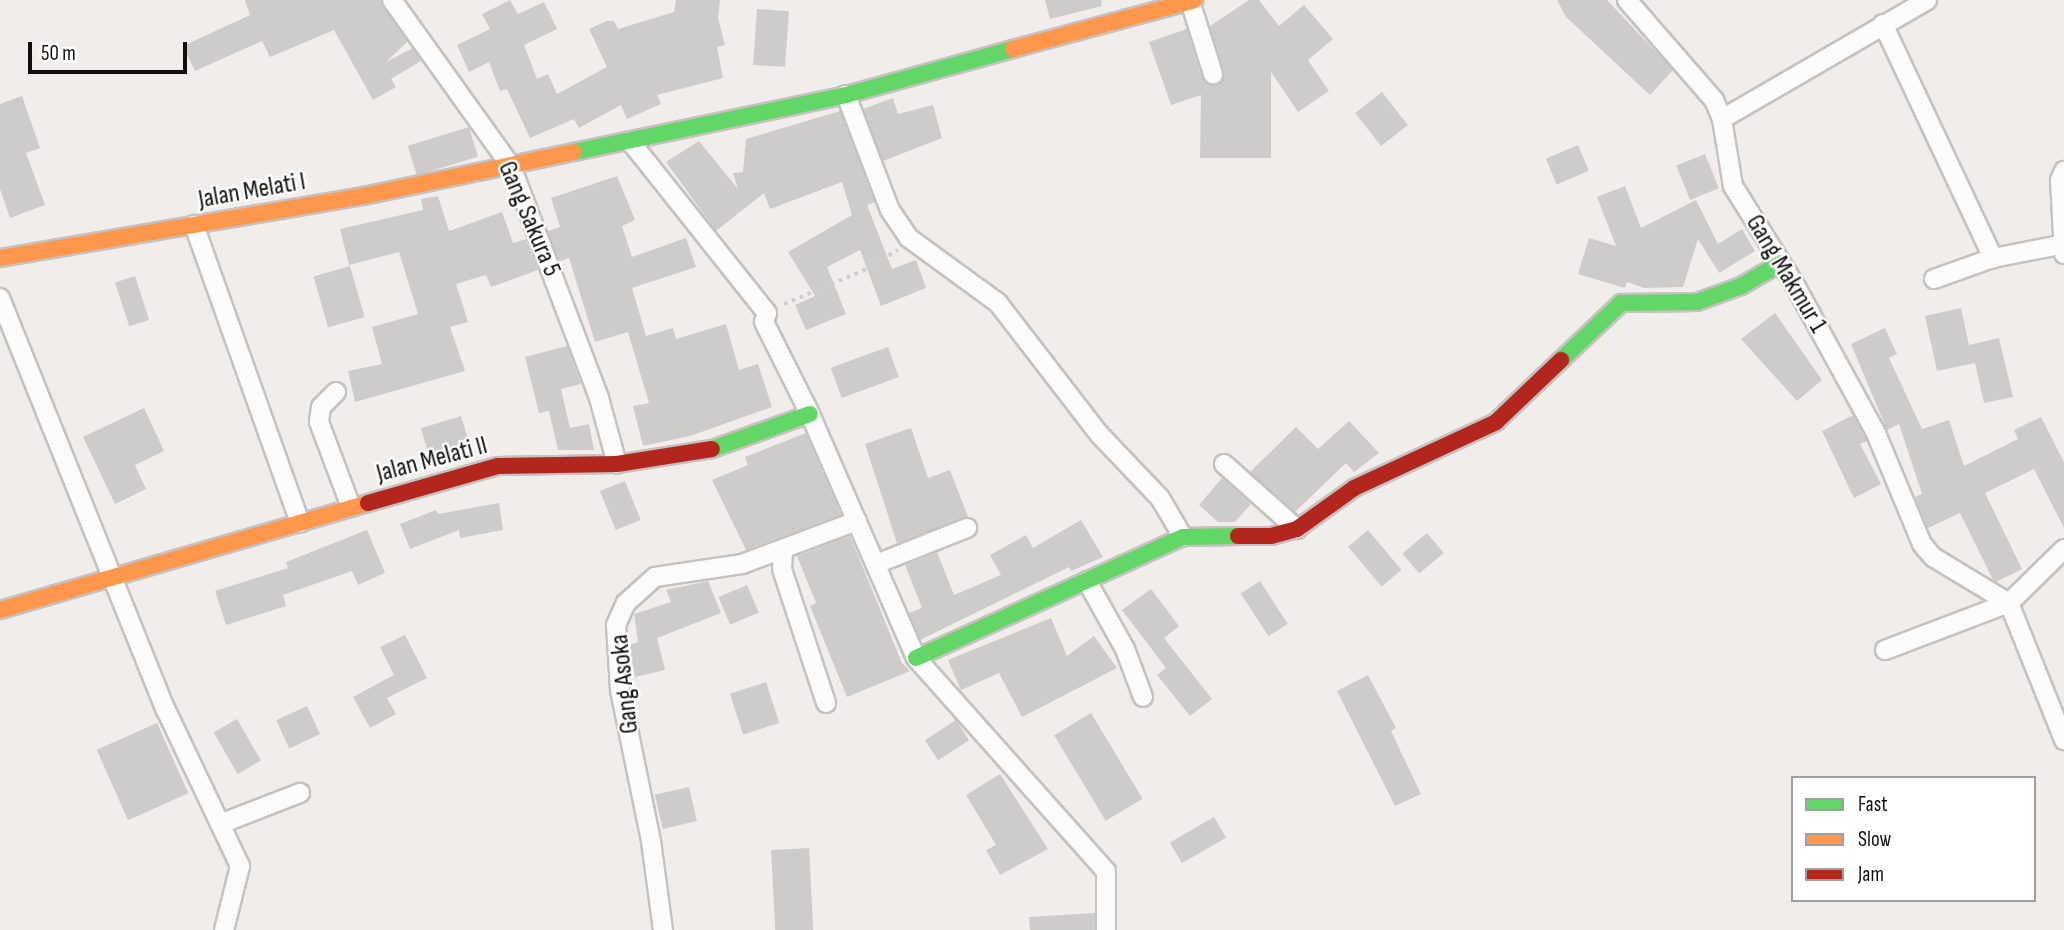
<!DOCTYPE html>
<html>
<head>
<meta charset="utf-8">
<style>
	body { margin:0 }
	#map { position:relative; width:2064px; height:930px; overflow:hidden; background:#f0edeb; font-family:"Sofia Sans Condensed",sans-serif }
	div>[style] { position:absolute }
	.building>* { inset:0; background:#cecccb; transform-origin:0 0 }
	.path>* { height:3.5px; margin-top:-1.75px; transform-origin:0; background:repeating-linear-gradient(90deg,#cecdcd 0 3.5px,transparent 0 8.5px) }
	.roads { filter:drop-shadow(2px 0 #c5c2c0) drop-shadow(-2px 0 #c5c2c0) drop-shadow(0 2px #c5c2c0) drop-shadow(0 -2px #c5c2c0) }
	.street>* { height:18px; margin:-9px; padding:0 9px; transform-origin:9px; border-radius:9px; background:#fdfcfc }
	.fast>* { height:16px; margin:-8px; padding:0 8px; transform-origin:8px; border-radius:8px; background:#63d668 }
	.slow>* { height:16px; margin:-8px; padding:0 8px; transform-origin:8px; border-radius:8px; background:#ff974d }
	.jam>* { height:16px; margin:-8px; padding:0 8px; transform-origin:8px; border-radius:8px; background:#b3261e }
	span { translate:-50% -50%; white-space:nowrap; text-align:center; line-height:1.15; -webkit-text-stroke:5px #fff; paint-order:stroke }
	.street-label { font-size:26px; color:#110f0d }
	.legend { position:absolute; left:1791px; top:776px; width:245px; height:126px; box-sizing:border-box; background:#fff; border:2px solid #a09f9e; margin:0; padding:9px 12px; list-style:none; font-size:21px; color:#110f0d }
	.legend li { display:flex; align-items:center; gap:14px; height:35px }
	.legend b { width:35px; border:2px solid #a09f9e }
	.scale { position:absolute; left:28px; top:42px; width:159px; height:32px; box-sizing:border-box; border:4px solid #110f0d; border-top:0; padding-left:9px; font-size:21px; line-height:24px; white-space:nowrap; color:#110f0d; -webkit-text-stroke:5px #fff; paint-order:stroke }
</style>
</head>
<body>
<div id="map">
	<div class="building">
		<div style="clip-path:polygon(245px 0,381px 0,408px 41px,386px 62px,413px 48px,421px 61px,391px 79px,396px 87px,373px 100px,334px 30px,270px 57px,262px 41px,195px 71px,183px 46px,250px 15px)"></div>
		<div style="clip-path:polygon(510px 0,518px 14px,544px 2px,557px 29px,524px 45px,537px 79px,548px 74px,557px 94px,607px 67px,589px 29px,607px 21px,614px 21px,618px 29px,674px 12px,676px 0,720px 0,718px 18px,725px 45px,717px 47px,723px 78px,657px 95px,661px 104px,627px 119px,621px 105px,579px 128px,574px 119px,530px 138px,507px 89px,500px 91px,489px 62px,469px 72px,457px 45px,490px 29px,482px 14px)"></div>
		<div style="clip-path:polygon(1045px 0,1101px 0,1102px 6px,1050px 19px)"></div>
		<div style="clip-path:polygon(1249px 0,1259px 0,1279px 26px,1304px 5px,1333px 39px,1308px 60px,1329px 91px,1298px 112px,1271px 72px,1271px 158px,1200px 158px,1201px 95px,1171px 105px,1149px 42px,1187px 29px,1202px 78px,1217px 85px,1224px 71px,1210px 26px)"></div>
		<div style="clip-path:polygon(1557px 0,1607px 0,1673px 70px,1650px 95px,1566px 17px)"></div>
		<div style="left:757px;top:9px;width:32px;height:56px;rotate:4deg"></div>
		<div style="left:1382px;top:92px;width:42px;height:34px;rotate:52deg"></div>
		<div style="clip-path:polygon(22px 96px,40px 148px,26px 153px,45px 205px,10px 218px,0 189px,0 104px)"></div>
		<div style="clip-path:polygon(893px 98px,898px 114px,933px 105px,942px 138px,883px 161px,863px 109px)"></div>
		<div style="clip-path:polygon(840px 111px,875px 202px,867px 205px,892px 269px,916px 260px,926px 288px,881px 306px,860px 250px,827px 267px,846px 314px,806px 330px,795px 305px,815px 296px,788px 252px,852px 215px,842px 182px,770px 209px,764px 193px,716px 231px,666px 162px,699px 141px,738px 189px,733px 173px,743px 172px,746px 139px)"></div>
		<div style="left:469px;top:127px;width:31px;height:64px;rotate:73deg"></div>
		<div style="left:1578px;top:145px;width:28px;height:35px;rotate:67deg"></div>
		<div style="left:1705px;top:154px;width:37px;height:31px;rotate:68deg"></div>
		<div style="clip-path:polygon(617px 176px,635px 220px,622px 226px,632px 257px,686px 238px,696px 267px,632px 288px,646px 336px,673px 328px,676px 339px,726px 324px,739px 370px,758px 364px,772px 407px,690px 436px,643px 446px,633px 406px,649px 403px,628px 332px,595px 342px,569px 258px,559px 262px,548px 231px,560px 227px,551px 198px)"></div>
		<div style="clip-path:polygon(1625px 186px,1641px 228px,1696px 200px,1718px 244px,1742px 229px,1755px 251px,1719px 273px,1698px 239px,1683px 287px,1644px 288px,1627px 282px,1625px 288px,1578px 274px,1589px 238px,1616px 246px,1597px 197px)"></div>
		<div style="clip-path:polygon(438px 196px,449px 231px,502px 212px,513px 243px,526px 239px,538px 270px,491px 287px,486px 275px,456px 284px,468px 322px,450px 327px,465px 371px,355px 402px,348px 371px,382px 364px,372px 327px,418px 314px,399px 252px,349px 265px,340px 229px,423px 210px,421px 199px)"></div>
		<div style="left:350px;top:266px;width:53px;height:38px;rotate:74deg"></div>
		<div style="left:135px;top:276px;width:46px;height:21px;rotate:72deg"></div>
		<div style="clip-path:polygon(1961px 308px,1969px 345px,1999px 338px,2013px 397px,1984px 403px,1975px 363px,1937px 371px,1925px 316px)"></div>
		<div style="clip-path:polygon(1775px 313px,1822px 380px,1797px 401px,1741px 339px)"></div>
		<div style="clip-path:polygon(1885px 328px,1897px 354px,1889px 358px,1922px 429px,1949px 420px,1964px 466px,2018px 439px,2014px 430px,2041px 417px,2064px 462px,2064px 528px,2034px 469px,1985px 493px,2022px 569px,1996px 582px,1993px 580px,1960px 513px,1928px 528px,1915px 497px,1922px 494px,1899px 424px,1887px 430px,1851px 344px)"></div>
		<div style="clip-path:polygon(567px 346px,581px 384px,561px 389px,570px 428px,589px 424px,594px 450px,558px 450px,549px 411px,539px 413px,525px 357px)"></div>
		<div style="left:888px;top:347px;width:32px;height:61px;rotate:70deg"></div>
		<div style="clip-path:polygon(144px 408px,164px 451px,135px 465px,146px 489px,115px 504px,83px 437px)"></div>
		<div style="clip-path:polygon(1853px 415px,1867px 441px,1860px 444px,1881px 484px,1854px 498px,1822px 431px)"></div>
		<div style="left:461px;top:416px;width:41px;height:42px;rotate:73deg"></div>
		<div style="clip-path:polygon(1349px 421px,1379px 453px,1354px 472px,1346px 463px,1295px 512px,1250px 472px,1296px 427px,1318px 449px)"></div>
		<div style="clip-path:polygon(911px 428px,928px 478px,950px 470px,968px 517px,897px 543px,865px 444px)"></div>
		<div style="clip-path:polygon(806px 433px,841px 515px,746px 550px,712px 480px,748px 465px,745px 457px)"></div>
		<div style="clip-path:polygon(1222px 478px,1251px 504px,1235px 522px,1218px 522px,1199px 505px)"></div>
		<div style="left:625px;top:481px;width:42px;height:27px;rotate:68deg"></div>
		<div style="clip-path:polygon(499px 503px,503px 530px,460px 538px,459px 530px,410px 549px,400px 524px,436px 510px,438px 514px)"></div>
		<div style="clip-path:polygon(1081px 520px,1103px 557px,1071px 571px,1069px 567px,920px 640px,909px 613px,922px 608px,905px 565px,937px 552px,954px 595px,1001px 575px,990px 555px,1026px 535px,1033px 548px)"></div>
		<div style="clip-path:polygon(367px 530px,385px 573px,358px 585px,352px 571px,283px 595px,286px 606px,226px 625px,215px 591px,288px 568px,286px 562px)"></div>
		<div style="left:1368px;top:530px;width:52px;height:26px;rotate:50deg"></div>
		<div style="left:1427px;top:533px;width:26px;height:32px;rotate:50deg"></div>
		<div style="clip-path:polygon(850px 536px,902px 663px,910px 671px,847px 697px,810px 606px,816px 603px,797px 556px)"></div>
		<div style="clip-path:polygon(708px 581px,721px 613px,657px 638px,665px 670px,635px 677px,629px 645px,638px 642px,634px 614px,671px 602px,666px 590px)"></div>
		<div style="left:1260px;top:581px;width:51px;height:23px;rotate:57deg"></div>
		<div style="left:747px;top:585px;width:30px;height:31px;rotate:67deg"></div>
		<div style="clip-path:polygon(1151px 589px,1179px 626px,1164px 638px,1212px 699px,1190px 716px,1157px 675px,1166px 668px,1122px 610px)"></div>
		<div style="clip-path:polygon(1051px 618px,1067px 656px,1094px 636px,1117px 668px,1022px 717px,999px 673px,961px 690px,948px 660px)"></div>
		<div style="clip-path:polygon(405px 635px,427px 678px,387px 698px,396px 714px,370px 728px,353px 697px,394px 675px,380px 647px)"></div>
		<div style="clip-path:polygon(1368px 675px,1396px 728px,1391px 731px,1421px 794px,1395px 806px,1337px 691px)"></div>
		<div style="left:766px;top:682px;width:43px;height:38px;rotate:72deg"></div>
		<div style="left:307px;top:706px;width:31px;height:34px;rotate:65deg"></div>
		<div style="left:1091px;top:713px;width:100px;height:43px;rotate:59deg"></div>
		<div style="left:237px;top:719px;width:48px;height:27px;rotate:60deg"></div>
		<div style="left:956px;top:720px;width:24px;height:37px;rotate:57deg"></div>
		<div style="left:157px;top:723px;width:77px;height:66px;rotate:66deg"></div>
		<div style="clip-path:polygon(1000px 774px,1048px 849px,1000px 875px,986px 850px,996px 845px,966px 795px)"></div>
		<div style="left:689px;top:787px;width:35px;height:35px;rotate:77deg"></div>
		<div style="left:1214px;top:817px;width:24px;height:51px;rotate:60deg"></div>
		<div style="left:809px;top:848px;width:82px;height:38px;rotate:87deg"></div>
		<div style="clip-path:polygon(1095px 913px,1095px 930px,1030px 930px,1029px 917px)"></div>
	</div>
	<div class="path">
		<div style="left:784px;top:304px;width:90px;rotate:-22.9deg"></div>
		<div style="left:867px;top:269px;width:36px;rotate:-32deg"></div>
	</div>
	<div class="roads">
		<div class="street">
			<div style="left:392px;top:0;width:204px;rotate:54.4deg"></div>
			<div style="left:511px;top:166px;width:248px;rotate:69.2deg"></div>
			<div style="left:599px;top:398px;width:68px;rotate:74.7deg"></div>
			<div style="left:1627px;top:0;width:133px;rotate:49deg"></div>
			<div style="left:1714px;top:100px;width:21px;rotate:67deg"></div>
			<div style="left:1722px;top:119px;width:68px;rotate:80.7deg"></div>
			<div style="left:1733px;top:186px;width:119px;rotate:58deg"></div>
			<div style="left:1796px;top:287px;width:164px;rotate:61.3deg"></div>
			<div style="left:1875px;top:431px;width:122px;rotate:67.4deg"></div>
			<div style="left:1922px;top:544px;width:17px;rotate:50deg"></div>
			<div style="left:1933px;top:557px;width:89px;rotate:31.2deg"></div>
			<div style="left:1190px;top:1px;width:77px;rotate:72.5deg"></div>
			<div style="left:1883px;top:24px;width:259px;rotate:64.8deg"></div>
			<div style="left:846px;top:95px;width:123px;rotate:69.1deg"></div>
			<div style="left:890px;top:210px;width:34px;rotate:56deg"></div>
			<div style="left:909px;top:238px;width:110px;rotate:36.1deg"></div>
			<div style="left:998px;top:303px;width:165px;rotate:52.4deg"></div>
			<div style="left:1099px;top:434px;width:88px;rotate:46.4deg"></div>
			<div style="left:1160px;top:498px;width:45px;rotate:59.5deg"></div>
			<div style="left:1722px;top:119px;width:237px;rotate:-30.1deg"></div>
			<div style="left:630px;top:141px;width:220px;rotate:51.5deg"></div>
			<div style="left:767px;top:313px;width:9px;rotate:108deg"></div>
			<div style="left:764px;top:322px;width:103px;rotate:63.4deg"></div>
			<div style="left:810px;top:414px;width:266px;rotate:66.5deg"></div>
			<div style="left:916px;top:658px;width:285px;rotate:48.3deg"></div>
			<div style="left:1106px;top:871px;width:59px;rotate:90deg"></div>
			<div style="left:194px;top:225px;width:316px;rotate:70.4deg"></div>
			<div style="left:2064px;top:254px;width:74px;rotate:-93.1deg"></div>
			<div style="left:2060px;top:180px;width:10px;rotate:-66deg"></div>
			<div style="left:1934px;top:279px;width:63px;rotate:-19.6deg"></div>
			<div style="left:1993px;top:258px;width:68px;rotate:-11deg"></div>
			<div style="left:0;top:298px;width:444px;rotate:68.1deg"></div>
			<div style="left:166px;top:710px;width:173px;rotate:64.6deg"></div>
			<div style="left:240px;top:866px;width:66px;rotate:104deg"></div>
			<div style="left:336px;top:392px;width:21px;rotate:135deg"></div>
			<div style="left:321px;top:407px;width:15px;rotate:98deg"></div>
			<div style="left:319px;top:422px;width:91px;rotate:69.4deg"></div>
			<div style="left:1224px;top:464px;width:98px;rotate:41.7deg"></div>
			<div style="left:2064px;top:549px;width:77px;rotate:135.5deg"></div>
			<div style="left:2009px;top:603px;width:148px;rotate:68.1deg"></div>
			<div style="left:783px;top:551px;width:18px;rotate:93deg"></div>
			<div style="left:782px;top:569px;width:141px;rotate:71.8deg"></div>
			<div style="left:876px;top:564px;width:98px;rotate:-21.6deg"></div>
			<div style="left:1087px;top:581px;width:78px;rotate:60.8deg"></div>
			<div style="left:1125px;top:649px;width:51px;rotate:69.4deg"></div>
			<div style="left:1885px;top:650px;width:133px;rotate:-20.8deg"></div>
			<div style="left:220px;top:824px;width:86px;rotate:-21.2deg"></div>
			<div style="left:663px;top:930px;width:90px;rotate:-97.7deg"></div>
			<div style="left:651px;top:841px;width:154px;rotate:-101.6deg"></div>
			<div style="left:620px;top:690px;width:65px;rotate:-93.5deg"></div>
			<div style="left:616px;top:625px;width:24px;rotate:-66deg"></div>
			<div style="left:626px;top:603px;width:39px;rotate:-42deg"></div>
			<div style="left:655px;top:577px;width:88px;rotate:-8.5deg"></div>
			<div style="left:742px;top:564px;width:123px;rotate:-20.5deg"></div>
		</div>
		<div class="fast">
			<div style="left:574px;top:152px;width:278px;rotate:-11.8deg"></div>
			<div style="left:846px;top:95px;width:173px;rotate:-15.4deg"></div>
			<div style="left:1561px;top:360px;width:83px;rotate:-43.5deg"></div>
			<div style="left:1621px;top:303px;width:76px;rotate:-0.8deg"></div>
			<div style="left:1697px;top:302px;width:47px;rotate:-20deg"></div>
			<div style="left:1741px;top:286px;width:46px;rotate:-29.9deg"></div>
			<div style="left:712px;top:449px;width:104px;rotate:-19.7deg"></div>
			<div style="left:916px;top:658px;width:293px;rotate:-24.4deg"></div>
			<div style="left:1183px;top:537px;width:55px;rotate:-1deg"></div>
		</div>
		<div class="slow">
			<div style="left:1013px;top:49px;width:188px;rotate:-15.1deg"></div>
			<div style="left:0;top:258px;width:373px;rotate:-9.7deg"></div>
			<div style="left:368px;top:195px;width:210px;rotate:-11.8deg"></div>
			<div style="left:0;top:610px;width:383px;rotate:-16.2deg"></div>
		</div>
		<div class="jam">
			<div style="left:368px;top:503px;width:135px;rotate:-15.9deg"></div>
			<div style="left:498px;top:466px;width:119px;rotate:-1deg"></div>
			<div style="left:617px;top:464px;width:96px;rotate:-9deg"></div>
			<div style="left:1238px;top:536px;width:33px"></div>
			<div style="left:1271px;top:536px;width:27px;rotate:-15deg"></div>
			<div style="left:1297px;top:529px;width:70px;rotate:-35.7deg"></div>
			<div style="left:1354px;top:488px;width:157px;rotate:-24.9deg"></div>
			<div style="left:1496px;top:422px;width:90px;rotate:-43.6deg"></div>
		</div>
	</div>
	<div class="street-label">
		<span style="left:252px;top:191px;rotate:-10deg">Jalan Melati I</span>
		<span style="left:529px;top:219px;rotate:67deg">Gang Sakura 5</span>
		<span style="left:1786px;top:274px;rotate:59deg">Gang Makmur 1</span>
		<span style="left:432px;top:460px;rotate:-15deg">Jalan Melati II</span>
		<span style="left:625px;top:684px;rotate:-96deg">Gang Asoka</span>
	</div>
	<ul class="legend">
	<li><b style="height:9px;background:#63d668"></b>Fast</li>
	<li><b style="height:9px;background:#ff974d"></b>Slow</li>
	<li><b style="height:9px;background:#b3261e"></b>Jam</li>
	</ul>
	<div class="scale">50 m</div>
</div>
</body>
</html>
